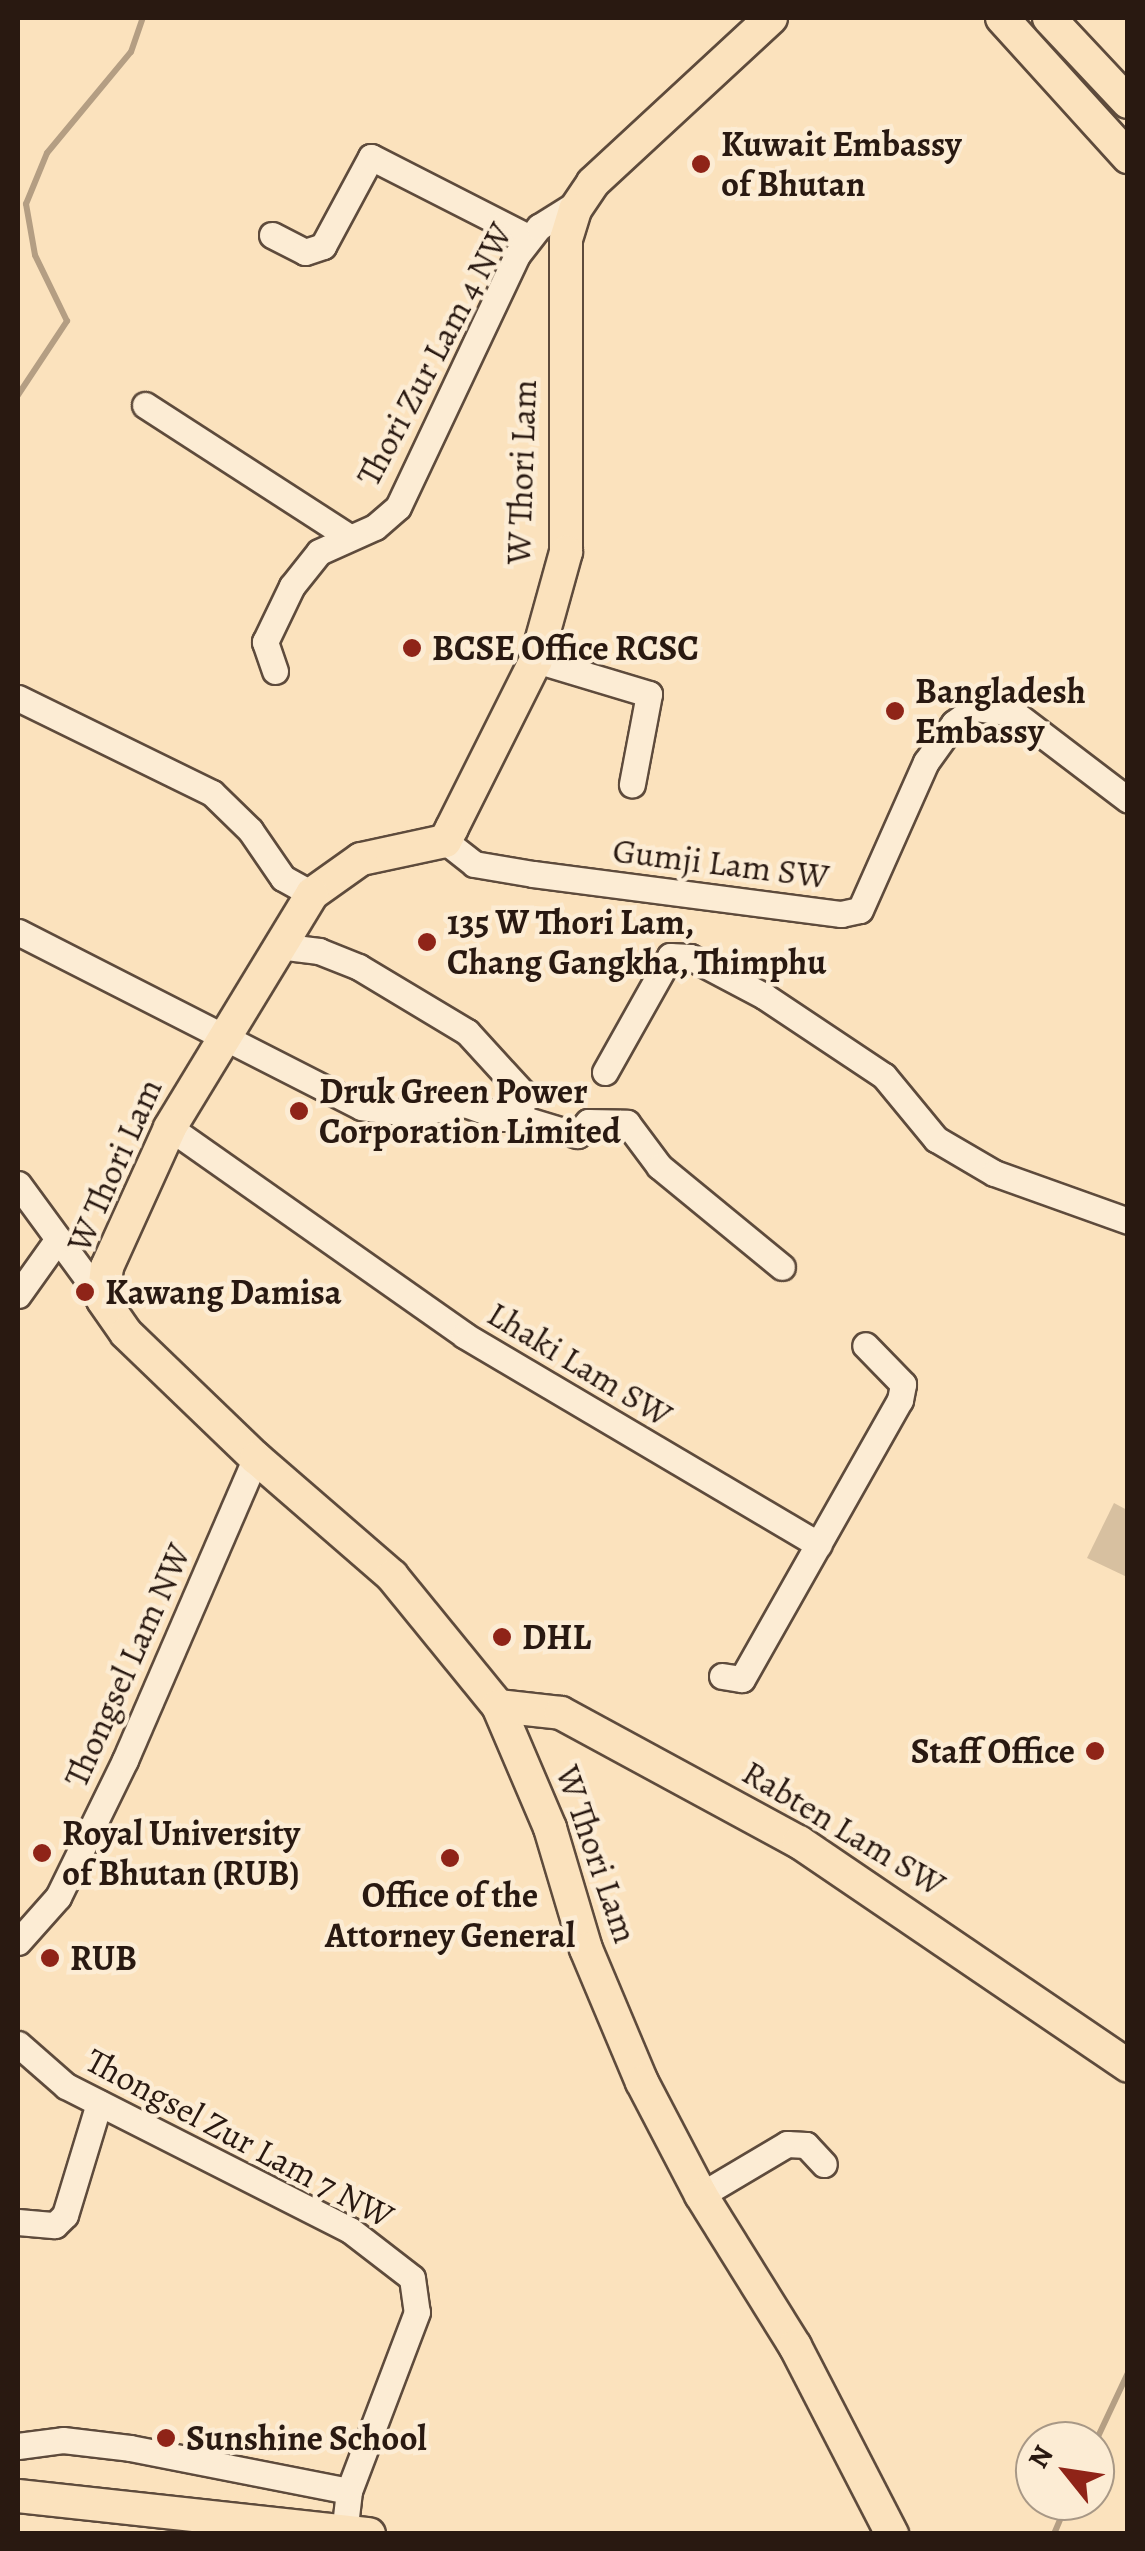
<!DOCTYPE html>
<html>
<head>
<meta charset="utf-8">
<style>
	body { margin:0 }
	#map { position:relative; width:1145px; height:2551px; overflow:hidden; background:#fbe2bd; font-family:Alegreya,serif }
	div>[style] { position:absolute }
	.green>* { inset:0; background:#d7c0a0 }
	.stream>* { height:6px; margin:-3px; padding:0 3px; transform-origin:3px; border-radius:3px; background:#b49e83 }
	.roads { filter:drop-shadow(2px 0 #5e4b3c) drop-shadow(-2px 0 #5e4b3c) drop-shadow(0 2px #5e4b3c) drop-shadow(0 -2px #5e4b3c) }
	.minor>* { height:25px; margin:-12.5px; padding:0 12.5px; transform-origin:12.5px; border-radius:12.5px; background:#fcecd4 }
	.major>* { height:32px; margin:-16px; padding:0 16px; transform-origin:16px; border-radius:16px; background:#fbe2bd }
	.dots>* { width:28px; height:28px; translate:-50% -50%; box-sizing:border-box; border:5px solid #fcecd4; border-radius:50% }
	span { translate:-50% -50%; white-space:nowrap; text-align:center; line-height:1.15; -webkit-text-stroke:9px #fcecd4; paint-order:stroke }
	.poi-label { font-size:35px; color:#291911; font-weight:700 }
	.left { translate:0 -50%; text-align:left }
	.right { translate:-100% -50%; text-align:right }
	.street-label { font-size:35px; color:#291911 }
	.frame { position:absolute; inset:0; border:20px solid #291911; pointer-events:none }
	.north { position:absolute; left:1015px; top:2421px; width:100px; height:100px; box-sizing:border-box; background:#fcecd4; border:2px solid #a89886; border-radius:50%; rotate:300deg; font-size:28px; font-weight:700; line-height:40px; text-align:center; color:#291911 }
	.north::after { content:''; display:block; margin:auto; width:35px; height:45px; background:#8f2418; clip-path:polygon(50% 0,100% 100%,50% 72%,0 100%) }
</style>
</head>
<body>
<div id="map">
	<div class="green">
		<div style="clip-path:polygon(1114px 1503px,1127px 1510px,1127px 1577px,1087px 1558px)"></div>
	</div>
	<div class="stream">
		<div style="left:18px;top:395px;width:89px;rotate:-56.5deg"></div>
		<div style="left:67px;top:321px;width:73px;rotate:-115.9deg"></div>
		<div style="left:35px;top:255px;width:52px;rotate:-100deg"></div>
		<div style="left:26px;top:204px;width:55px;rotate:-67.6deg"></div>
		<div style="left:47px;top:153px;width:131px;rotate:-50.3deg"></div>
		<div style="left:131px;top:52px;width:36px;rotate:-71deg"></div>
		<div style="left:1095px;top:2443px;width:77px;rotate:-64.8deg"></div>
		<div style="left:1054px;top:2534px;width:36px;rotate:-67deg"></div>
	</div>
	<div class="roads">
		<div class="minor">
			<div style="left:272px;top:235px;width:37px;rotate:27deg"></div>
			<div style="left:305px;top:252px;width:19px;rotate:-18deg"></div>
			<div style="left:323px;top:246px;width:101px;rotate:-61.7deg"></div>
			<div style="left:371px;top:157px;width:178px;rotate:27deg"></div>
			<div style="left:145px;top:405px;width:239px;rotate:32.9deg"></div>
			<div style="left:536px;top:660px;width:118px;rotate:16.7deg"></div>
			<div style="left:649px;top:694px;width:92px;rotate:100.7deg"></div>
			<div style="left:275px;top:671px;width:31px;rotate:-109deg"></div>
			<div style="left:265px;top:642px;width:62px;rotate:-64.3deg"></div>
			<div style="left:292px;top:586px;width:43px;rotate:-51.5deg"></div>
			<div style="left:319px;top:552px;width:61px;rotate:-24.1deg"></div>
			<div style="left:375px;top:527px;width:30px;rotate:-41deg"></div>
			<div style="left:398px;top:507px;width:279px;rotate:-64.7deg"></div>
			<div style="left:517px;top:255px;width:36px;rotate:-52deg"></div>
			<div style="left:539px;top:227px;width:51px;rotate:-32.1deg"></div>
			<div style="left:18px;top:698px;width:216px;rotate:26.1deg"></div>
			<div style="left:212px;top:793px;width:53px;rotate:44.2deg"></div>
			<div style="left:250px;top:830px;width:58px;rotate:55.5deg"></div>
			<div style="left:283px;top:878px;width:33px;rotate:29deg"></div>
			<div style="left:445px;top:841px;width:37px;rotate:38deg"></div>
			<div style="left:474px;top:864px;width:60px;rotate:9.6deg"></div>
			<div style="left:533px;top:874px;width:311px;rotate:7.4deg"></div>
			<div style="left:841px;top:914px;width:19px;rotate:-12deg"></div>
			<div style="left:860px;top:910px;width:162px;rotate:-66deg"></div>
			<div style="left:926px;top:762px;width:48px;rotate:-54.3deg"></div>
			<div style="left:954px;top:723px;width:26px;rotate:-36deg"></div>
			<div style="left:975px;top:708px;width:39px;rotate:7deg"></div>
			<div style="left:1014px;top:713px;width:143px;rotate:37.3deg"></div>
			<div style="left:18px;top:932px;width:385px;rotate:27deg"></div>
			<div style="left:361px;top:1107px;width:53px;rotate:7.5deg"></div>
			<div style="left:414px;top:1114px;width:52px;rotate:-11.1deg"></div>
			<div style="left:465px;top:1104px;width:40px;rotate:20.2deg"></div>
			<div style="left:503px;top:1118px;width:18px;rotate:-13deg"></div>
			<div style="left:521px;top:1114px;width:22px;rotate:-87deg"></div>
			<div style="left:522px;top:1092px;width:81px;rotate:-132.5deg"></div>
			<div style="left:467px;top:1032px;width:126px;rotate:-149deg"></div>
			<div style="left:359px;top:967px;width:43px;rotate:-158.2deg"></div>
			<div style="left:319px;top:951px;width:39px;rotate:-173deg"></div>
			<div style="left:605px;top:1072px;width:133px;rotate:-60.7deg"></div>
			<div style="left:670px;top:956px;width:20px;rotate:3deg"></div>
			<div style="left:690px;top:957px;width:84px;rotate:27.8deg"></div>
			<div style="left:764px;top:996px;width:144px;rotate:33.7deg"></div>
			<div style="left:884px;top:1076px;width:82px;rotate:50.5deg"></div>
			<div style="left:936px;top:1139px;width:67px;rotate:30.4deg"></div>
			<div style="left:994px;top:1173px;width:142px;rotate:19.7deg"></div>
			<div style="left:517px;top:1117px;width:63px;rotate:16.7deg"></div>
			<div style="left:577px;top:1135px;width:17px;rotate:-50deg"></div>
			<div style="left:588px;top:1122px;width:39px;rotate:1deg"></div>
			<div style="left:627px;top:1123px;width:54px;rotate:53.3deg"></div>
			<div style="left:659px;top:1166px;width:159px;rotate:39.4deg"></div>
			<div style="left:170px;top:1128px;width:360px;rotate:35.1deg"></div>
			<div style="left:464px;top:1335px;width:412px;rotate:30.6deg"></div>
			<div style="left:18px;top:1184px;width:144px;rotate:53.8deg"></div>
			<div style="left:18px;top:1295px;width:69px;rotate:-54.5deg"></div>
			<div style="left:722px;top:1676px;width:20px;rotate:9deg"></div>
			<div style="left:742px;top:1679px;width:321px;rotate:-60.5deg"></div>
			<div style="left:900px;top:1400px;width:16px;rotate:-79deg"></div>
			<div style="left:903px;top:1384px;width:54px;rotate:-134.3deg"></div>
			<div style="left:18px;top:1942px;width:60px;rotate:-48.4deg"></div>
			<div style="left:58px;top:1897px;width:153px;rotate:-63.9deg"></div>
			<div style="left:125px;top:1760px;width:329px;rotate:-66.6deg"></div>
			<div style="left:18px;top:2044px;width:64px;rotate:41.2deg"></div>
			<div style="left:66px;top:2086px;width:318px;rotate:26.9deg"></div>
			<div style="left:350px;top:2230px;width:78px;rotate:37.7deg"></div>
			<div style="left:412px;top:2278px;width:34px;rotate:82deg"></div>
			<div style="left:417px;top:2312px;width:191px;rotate:110.8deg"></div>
			<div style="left:349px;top:2491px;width:43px;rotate:96.6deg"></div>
			<div style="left:701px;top:2195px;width:100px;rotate:-30.7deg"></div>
			<div style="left:787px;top:2144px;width:19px;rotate:3deg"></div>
			<div style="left:806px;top:2145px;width:26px;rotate:47deg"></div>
			<div style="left:18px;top:2222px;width:37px;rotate:5deg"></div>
			<div style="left:55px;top:2225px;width:14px;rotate:-45deg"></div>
			<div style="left:65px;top:2215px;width:117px;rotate:-73.1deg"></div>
			<div style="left:18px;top:2446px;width:45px;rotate:-7.6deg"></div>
			<div style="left:63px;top:2440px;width:67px;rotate:6.8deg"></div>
			<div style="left:130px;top:2448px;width:223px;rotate:11.1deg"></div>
		</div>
		<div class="major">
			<div style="left:771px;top:18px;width:243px;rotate:137.2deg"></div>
			<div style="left:593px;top:183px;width:32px;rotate:124deg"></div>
			<div style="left:575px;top:210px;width:30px;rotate:107deg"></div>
			<div style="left:566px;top:239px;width:313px;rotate:90deg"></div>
			<div style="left:566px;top:552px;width:112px;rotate:105.5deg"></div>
			<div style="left:536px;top:660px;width:188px;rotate:116.6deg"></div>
			<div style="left:452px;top:828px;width:15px;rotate:118deg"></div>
			<div style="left:445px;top:841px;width:86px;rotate:167.9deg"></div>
			<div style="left:361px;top:859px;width:60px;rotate:144.5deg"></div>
			<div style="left:312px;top:894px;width:274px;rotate:121.3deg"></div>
			<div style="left:170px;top:1128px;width:153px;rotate:114.4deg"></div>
			<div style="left:107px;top:1267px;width:33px;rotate:97deg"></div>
			<div style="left:103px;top:1300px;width:40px;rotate:55.1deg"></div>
			<div style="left:126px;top:1333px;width:180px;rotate:43.9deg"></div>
			<div style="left:256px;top:1458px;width:180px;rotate:40.9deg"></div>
			<div style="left:392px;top:1576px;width:168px;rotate:50.8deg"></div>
			<div style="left:498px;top:1706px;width:133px;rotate:66.9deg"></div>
			<div style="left:550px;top:1828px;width:126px;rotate:73.4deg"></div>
			<div style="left:586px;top:1949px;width:144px;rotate:67.2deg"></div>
			<div style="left:642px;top:2082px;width:127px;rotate:62.4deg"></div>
			<div style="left:701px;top:2195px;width:178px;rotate:58.1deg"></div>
			<div style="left:795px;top:2346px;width:212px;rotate:62.7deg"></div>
			<div style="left:1002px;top:18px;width:188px;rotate:47.8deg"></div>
			<div style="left:1049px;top:18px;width:115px;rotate:46.8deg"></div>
			<div style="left:498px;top:1706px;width:63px;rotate:6.3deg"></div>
			<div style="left:561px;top:1713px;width:271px;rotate:28.5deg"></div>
			<div style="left:799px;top:1842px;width:398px;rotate:34.2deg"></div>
			<div style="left:18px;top:2496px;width:353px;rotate:6.2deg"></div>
		</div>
	</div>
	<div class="dots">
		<div style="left:701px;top:164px;background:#8f2418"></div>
		<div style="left:412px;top:648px;background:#8f2418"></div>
		<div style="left:895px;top:711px;background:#8f2418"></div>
		<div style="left:427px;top:942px;background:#8f2418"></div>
		<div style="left:299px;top:1111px;background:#8f2418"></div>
		<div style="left:85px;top:1292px;background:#8f2418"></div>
		<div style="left:502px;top:1637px;background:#8f2418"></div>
		<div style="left:1095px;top:1751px;background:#8f2418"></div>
		<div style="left:42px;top:1853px;background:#8f2418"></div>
		<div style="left:450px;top:1858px;background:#8f2418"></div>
		<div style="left:50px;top:1958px;background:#8f2418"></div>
		<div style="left:166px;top:2438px;background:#8f2418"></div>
	</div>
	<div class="poi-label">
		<span class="left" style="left:721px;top:164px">Kuwait Embassy<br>of Bhutan</span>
		<span class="left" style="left:432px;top:648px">BCSE Office RCSC</span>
		<span class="left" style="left:915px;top:711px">Bangladesh<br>Embassy</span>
		<span class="left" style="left:447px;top:942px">135 W Thori Lam,<br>Chang Gangkha, Thimphu</span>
		<span class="left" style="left:319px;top:1111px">Druk Green Power<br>Corporation Limited</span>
		<span class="left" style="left:105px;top:1292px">Kawang Damisa</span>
		<span class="left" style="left:522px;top:1637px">DHL</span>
		<span class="right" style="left:1075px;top:1751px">Staff Office</span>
		<span class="left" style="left:62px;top:1853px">Royal University<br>of Bhutan (RUB)</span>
		<span style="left:450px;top:1915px">Office of the<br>Attorney General</span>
		<span class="left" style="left:70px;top:1958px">RUB</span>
		<span class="left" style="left:186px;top:2438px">Sunshine School</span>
	</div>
	<div class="street-label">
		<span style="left:434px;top:354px;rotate:-62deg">Thori Zur Lam 4 NW</span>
		<span style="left:521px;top:472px;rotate:-88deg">W Thori Lam</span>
		<span style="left:721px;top:863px;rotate:7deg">Gumji Lam SW</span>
		<span style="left:114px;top:1165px;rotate:-66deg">W Thori Lam</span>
		<span style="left:580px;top:1364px;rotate:31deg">Lhaki Lam SW</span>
		<span style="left:127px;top:1665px;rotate:-66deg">Thongsel Lam NW</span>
		<span style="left:844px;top:1828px;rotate:31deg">Rabten Lam SW</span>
		<span style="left:597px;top:1854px;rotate:71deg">W Thori Lam</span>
		<span style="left:240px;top:2138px;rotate:28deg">Thongsel Zur Lam 7 NW</span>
	</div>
	<div class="frame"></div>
	<div class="north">N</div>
</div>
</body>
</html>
